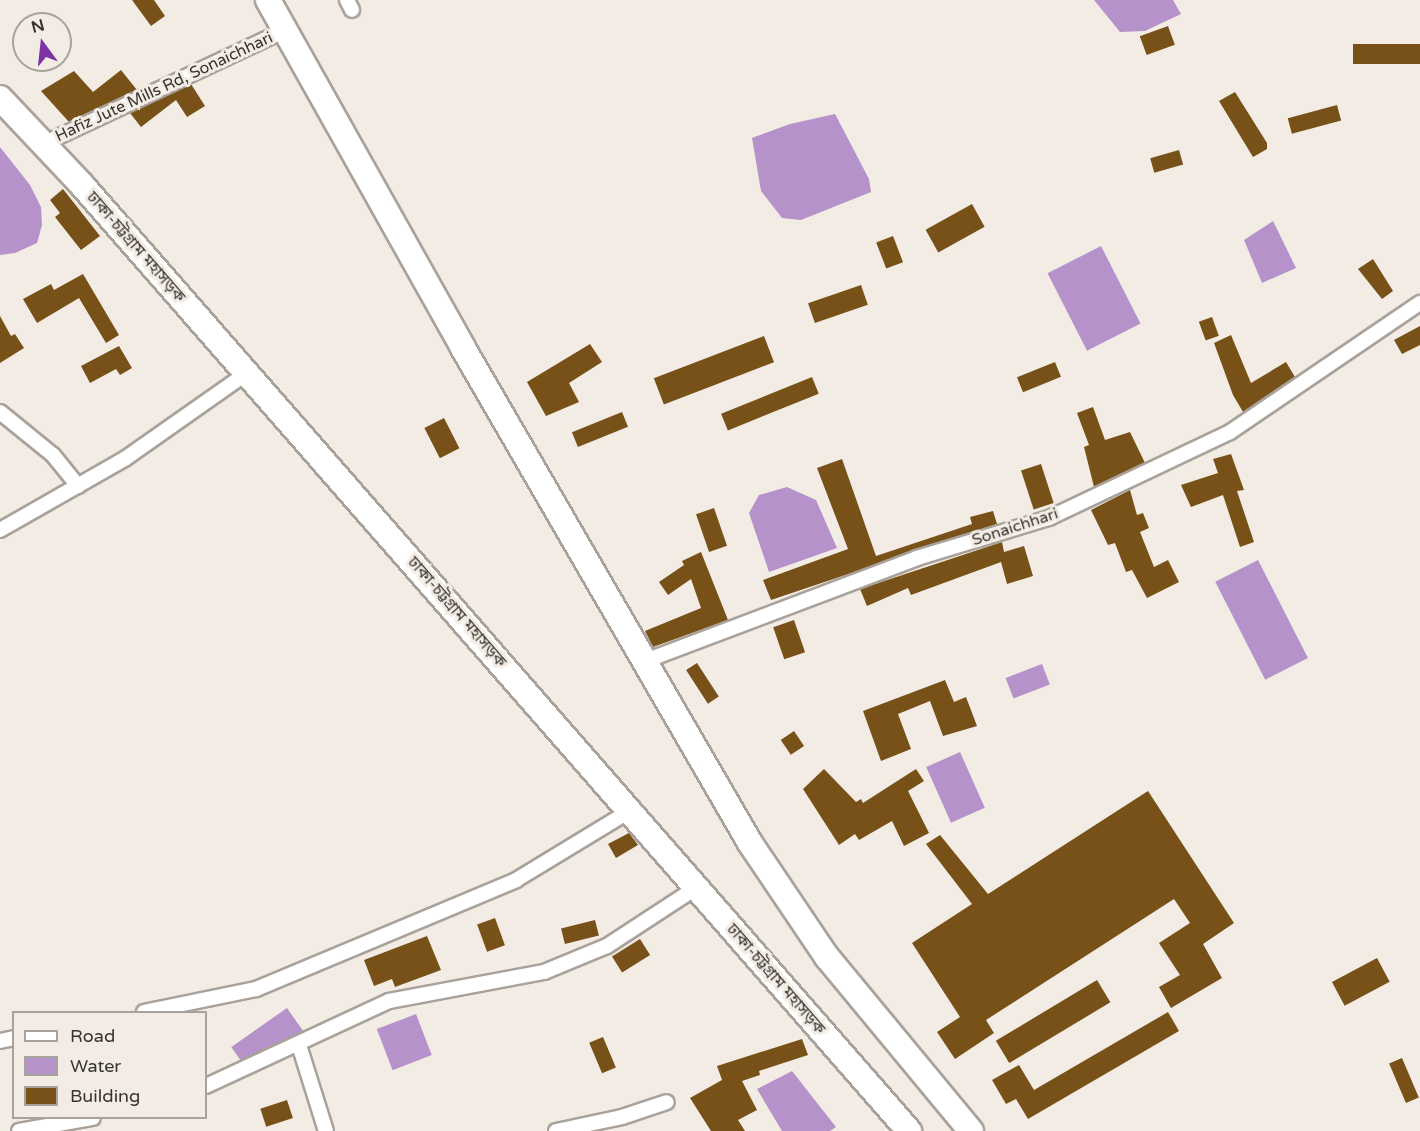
<!DOCTYPE html>
<html>
<head>
<meta charset="utf-8">
<style>
	body { margin:0 }
	#map { position:relative; width:1420px; height:1131px; overflow:hidden; background:#f3ece4; font-family:"Varela Round","Noto Sans Bengali",sans-serif }
	div>[style] { position:absolute }
	.water>* { inset:0; background:#b593ca; transform-origin:0 0 }
	.building>* { inset:0; background:#775118; transform-origin:0 0 }
	.roads { filter:drop-shadow(2px 0 #a9a29b) drop-shadow(-2px 0 #a9a29b) drop-shadow(0 2px #a9a29b) drop-shadow(0 -2px #a9a29b) }
	.street>* { height:14px; margin:-7px; padding:0 7px; transform-origin:7px; border-radius:7px; background:#fff }
	.highway>* { height:24px; margin:-12px; padding:0 12px; transform-origin:12px; border-radius:12px; background:#fff }
	span { translate:-50% -50%; white-space:nowrap; text-align:center; line-height:1.15; -webkit-text-stroke:6px #f3ece4; paint-order:stroke }
	.street-label { font-size:16px; color:#363330 }
	.legend { position:absolute; left:12px; top:1011px; width:195px; height:108px; box-sizing:border-box; background:#f3ece4; border:2px solid #a7a29c; margin:0; padding:8px 10px; list-style:none; font-size:18px; color:#363330 }
	.legend li { display:flex; align-items:center; gap:12px; height:30px }
	.legend b { width:30px; border:2px solid #a7a29c }
	.north { position:absolute; left:12px; top:12px; width:60px; height:60px; box-sizing:border-box; background:#f3ece4; border:2px solid #a7a29c; border-radius:50%; rotate:345deg; font-size:16px; font-weight:700; line-height:24px; text-align:center; color:#363330 }
	.north::after { content:''; display:block; margin:auto; width:21px; height:27px; background:#7e33a5; clip-path:polygon(50% 0,100% 100%,50% 72%,0 100%) }
</style>
</head>
<body>
<div id="map">
	<div class="water">
		<div style="clip-path:polygon(1094px 0,1173px 0,1181px 14px,1145px 31px,1120px 32px)"></div>
		<div style="clip-path:polygon(835px 114px,869px 179px,871px 192px,801px 220px,782px 218px,761px 191px,752px 138px,790px 124px)"></div>
		<div style="clip-path:polygon(0 147px,30px 185px,41px 207px,42px 225px,37px 243px,15px 253px,0 255px)"></div>
		<div style="clip-path:polygon(1273px 221px,1296px 268px,1262px 283px,1244px 240px)"></div>
		<div style="left:1101px;top:246px;width:87px;height:60px;rotate:63deg"></div>
		<div style="clip-path:polygon(787px 487px,816px 500px,837px 548px,769px 572px,749px 513px,759px 495px)"></div>
		<div style="left:1258px;top:560px;width:110px;height:48px;rotate:63deg"></div>
		<div style="left:1042px;top:664px;width:22px;height:39px;rotate:69deg"></div>
		<div style="left:960px;top:752px;width:61px;height:37px;rotate:66deg"></div>
		<div style="left:287px;top:1008px;width:29px;height:68px;rotate:55deg"></div>
		<div style="left:416px;top:1014px;width:44px;height:42px;rotate:69deg"></div>
		<div style="clip-path:polygon(792px 1071px,836px 1127px,830px 1131px,782px 1131px,757px 1089px)"></div>
	</div>
	<div class="building">
		<div style="clip-path:polygon(132px 0,154px 0,165px 16px,151px 26px)"></div>
		<div style="left:1168px;top:26px;width:20px;height:30px;rotate:70deg"></div>
		<div style="left:1420px;top:44px;width:20px;height:67px;rotate:90deg"></div>
		<div style="clip-path:polygon(121px 70px,137px 90px,69px 122px,41px 91px,74px 71px,93px 92px)"></div>
		<div style="clip-path:polygon(191px 84px,205px 106px,187px 117px,176px 100px,141px 127px,130px 113px)"></div>
		<div style="clip-path:polygon(1235px 92px,1267px 143px,1267px 149px,1253px 157px,1219px 101px)"></div>
		<div style="left:1337px;top:105px;width:16px;height:51px;rotate:75deg"></div>
		<div style="left:1179px;top:150px;width:15px;height:30px;rotate:74deg"></div>
		<div style="clip-path:polygon(63px 189px,100px 236px,81px 250px,55px 217px,60px 213px,50px 200px)"></div>
		<div style="left:972px;top:204px;width:26px;height:53px;rotate:61deg"></div>
		<div style="left:893px;top:236px;width:28px;height:18px;rotate:69deg"></div>
		<div style="clip-path:polygon(1373px 259px,1393px 291px,1382px 299px,1358px 269px)"></div>
		<div style="clip-path:polygon(83px 274px,119px 335px,106px 343px,79px 298px,37px 323px,23px 299px,51px 284px,54px 290px)"></div>
		<div style="left:861px;top:285px;width:21px;height:56px;rotate:71deg"></div>
		<div style="clip-path:polygon(0 316px,11px 336px,15px 334px,24px 348px,0 363px)"></div>
		<div style="left:1212px;top:317px;width:20px;height:14px;rotate:70deg"></div>
		<div style="clip-path:polygon(1420px 326px,1420px 345px,1402px 354px,1394px 340px)"></div>
		<div style="clip-path:polygon(1231px 335px,1251px 383px,1286px 362px,1295px 377px,1243px 412px,1233px 395px,1214px 343px)"></div>
		<div style="left:764px;top:336px;width:28px;height:118px;rotate:69deg"></div>
		<div style="clip-path:polygon(590px 344px,602px 362px,569px 383px,579px 402px,546px 416px,527px 382px)"></div>
		<div style="clip-path:polygon(119px 346px,132px 368px,120px 375px,116px 369px,90px 383px,81px 366px)"></div>
		<div style="left:1055px;top:362px;width:16px;height:41px;rotate:68deg"></div>
		<div style="left:812px;top:377px;width:18px;height:98px;rotate:68deg"></div>
		<div style="clip-path:polygon(1093px 407px,1105px 440px,1130px 432px,1145px 463px,1094px 487px,1084px 447px,1089px 445px,1077px 413px)"></div>
		<div style="left:622px;top:412px;width:16px;height:54px;rotate:68deg"></div>
		<div style="left:444px;top:418px;width:34px;height:22px;rotate:63deg"></div>
		<div style="clip-path:polygon(1231px 454px,1244px 490px,1237px 491px,1254px 542px,1240px 547px,1223px 495px,1191px 507px,1181px 485px,1218px 473px,1213px 459px)"></div>
		<div style="clip-path:polygon(842px 459px,876px 556px,972px 524px,970px 517px,993px 511px,997px 524px,771px 600px,763px 580px,848px 549px,817px 468px)"></div>
		<div style="left:1041px;top:464px;width:41px;height:21px;rotate:72deg"></div>
		<div style="clip-path:polygon(1130px 490px,1137px 515px,1143px 513px,1149px 528px,1140px 532px,1154px 567px,1168px 560px,1179px 582px,1147px 598px,1132px 570px,1126px 572px,1115px 543px,1108px 545px,1091px 510px)"></div>
		<div style="left:714px;top:508px;width:40px;height:19px;rotate:71deg"></div>
		<div style="clip-path:polygon(1002px 542px,1004px 552px,1024px 546px,1033px 576px,1007px 584px,1001px 562px,911px 595px,908px 588px,867px 606px,860px 589px)"></div>
		<div style="clip-path:polygon(701px 552px,728px 620px,653px 647px,645px 631px,701px 608px,691px 579px,668px 595px,659px 582px,684px 565px,682px 561px)"></div>
		<div style="left:794px;top:620px;width:34px;height:22px;rotate:71deg"></div>
		<div style="left:697px;top:663px;width:40px;height:13px;rotate:57deg"></div>
		<div style="clip-path:polygon(945px 680px,954px 702px,966px 697px,977px 726px,943px 736px,930px 701px,898px 714px,911px 749px,881px 761px,863px 711px)"></div>
		<div style="left:794px;top:731px;width:18px;height:16px;rotate:56deg"></div>
		<div style="clip-path:polygon(824px 769px,856px 802px,861px 799px,863px 803px,916px 769px,924px 781px,908px 791px,929px 833px,904px 846px,892px 821px,859px 840px,855px 834px,839px 845px,803px 789px)"></div>
		<div style="clip-path:polygon(1148px 791px,1234px 923px,1203px 944px,1222px 978px,1171px 1008px,1159px 987px,1180px 975px,1159px 943px,1190px 923px,1174px 899px,986px 1020px,994px 1033px,955px 1059px,937px 1032px,960px 1017px,912px 943px,972px 904px,926px 844px,940px 835px,988px 894px)"></div>
		<div style="clip-path:polygon(629px 833px,638px 845px,616px 858px,608px 844px)"></div>
		<div style="left:495px;top:918px;width:29px;height:19px;rotate:70deg"></div>
		<div style="left:595px;top:920px;width:16px;height:35px;rotate:76deg"></div>
		<div style="clip-path:polygon(427px 936px,441px 970px,395px 987px,392px 979px,374px 986px,364px 960px)"></div>
		<div style="left:640px;top:939px;width:19px;height:33px;rotate:58deg"></div>
		<div style="left:1377px;top:958px;width:27px;height:51px;rotate:62deg"></div>
		<div style="left:1097px;top:980px;width:26px;height:118px;rotate:59deg"></div>
		<div style="clip-path:polygon(1168px 1012px,1179px 1031px,1028px 1119px,1016px 1099px,1006px 1104px,992px 1080px,1019px 1065px,1034px 1090px)"></div>
		<div style="left:603px;top:1037px;width:33px;height:15px;rotate:67deg"></div>
		<div style="clip-path:polygon(802px 1039px,808px 1055px,759px 1071px,760px 1075px,742px 1081px,757px 1110px,738px 1120px,745px 1131px,711px 1131px,690px 1098px,722px 1080px,717px 1066px)"></div>
		<div style="left:1402px;top:1058px;width:43px;height:14px;rotate:67deg"></div>
		<div style="left:287px;top:1100px;width:19px;height:28px;rotate:72deg"></div>
	</div>
	<div class="roads">
		<div class="street">
			<div style="left:347px;top:0;width:11px;rotate:63deg"></div>
			<div style="left:43px;top:144px;width:268px;rotate:-25.2deg"></div>
			<div style="left:0;top:412px;width:68px;rotate:39.1deg"></div>
			<div style="left:53px;top:455px;width:40px;rotate:51deg"></div>
			<div style="left:0;top:530px;width:145px;rotate:-29.7deg"></div>
			<div style="left:126px;top:458px;width:148px;rotate:-35.1deg"></div>
			<div style="left:645px;top:661px;width:291px;rotate:-20.7deg"></div>
			<div style="left:917px;top:558px;width:138px;rotate:-16.9deg"></div>
			<div style="left:1049px;top:518px;width:200px;rotate:-25.4deg"></div>
			<div style="left:1230px;top:432px;width:230px;rotate:-34.2deg"></div>
			<div style="left:144px;top:1012px;width:114px;rotate:-11.6deg"></div>
			<div style="left:256px;top:989px;width:282px;rotate:-22.7deg"></div>
			<div style="left:516px;top:880px;width:135px;rotate:-31.3deg"></div>
			<div style="left:0;top:1041px;width:14px;rotate:-12deg"></div>
			<div style="left:299px;top:1045px;width:90px;rotate:72.6deg"></div>
			<div style="left:206px;top:1086px;width:202px;rotate:-24.9deg"></div>
			<div style="left:389px;top:1001px;width:158px;rotate:-10.6deg"></div>
			<div style="left:544px;top:972px;width:68px;rotate:-22.4deg"></div>
			<div style="left:607px;top:946px;width:108px;rotate:-33.2deg"></div>
			<div style="left:19px;top:1131px;width:75px;rotate:-10deg"></div>
			<div style="left:556px;top:1131px;width:67px;rotate:-12deg"></div>
			<div style="left:622px;top:1117px;width:47px;rotate:-18.4deg"></div>
		</div>
		<div class="highway">
			<div style="left:268px;top:0;width:399px;rotate:60.7deg"></div>
			<div style="left:463px;top:348px;width:572px;rotate:59.89deg"></div>
			<div style="left:750px;top:843px;width:138px;rotate:56deg"></div>
			<div style="left:827px;top:957px;width:226px;rotate:50.4deg"></div>
			<div style="left:0;top:98px;width:120px;rotate:46.7deg"></div>
			<div style="left:82px;top:185px;width:1257px;rotate:48.84deg"></div>
		</div>
	</div>
	<div class="street-label">
		<span style="left:164px;top:87px;rotate:-25deg">Hafiz Jute Mills Rd, Sonaichhari</span>
		<span style="left:136px;top:247px;rotate:49deg">ঢাকা-চট্টগ্রাম মহাসড়ক</span>
		<span style="left:1015px;top:527px;rotate:-18deg">Sonaichhari</span>
		<span style="left:457px;top:612px;rotate:49deg">ঢাকা-চট্টগ্রাম মহাসড়ক</span>
		<span style="left:776px;top:979px;rotate:49deg">ঢাকা-চট্টগ্রাম মহাসড়ক</span>
	</div>
	<ul class="legend">
	<li><b style="height:8px;background:#fff"></b>Road</li>
	<li><b style="height:16px;background:#b593ca"></b>Water</li>
	<li><b style="height:16px;background:#775118"></b>Building</li>
	</ul>
	<div class="north">N</div>
</div>
</body>
</html>
